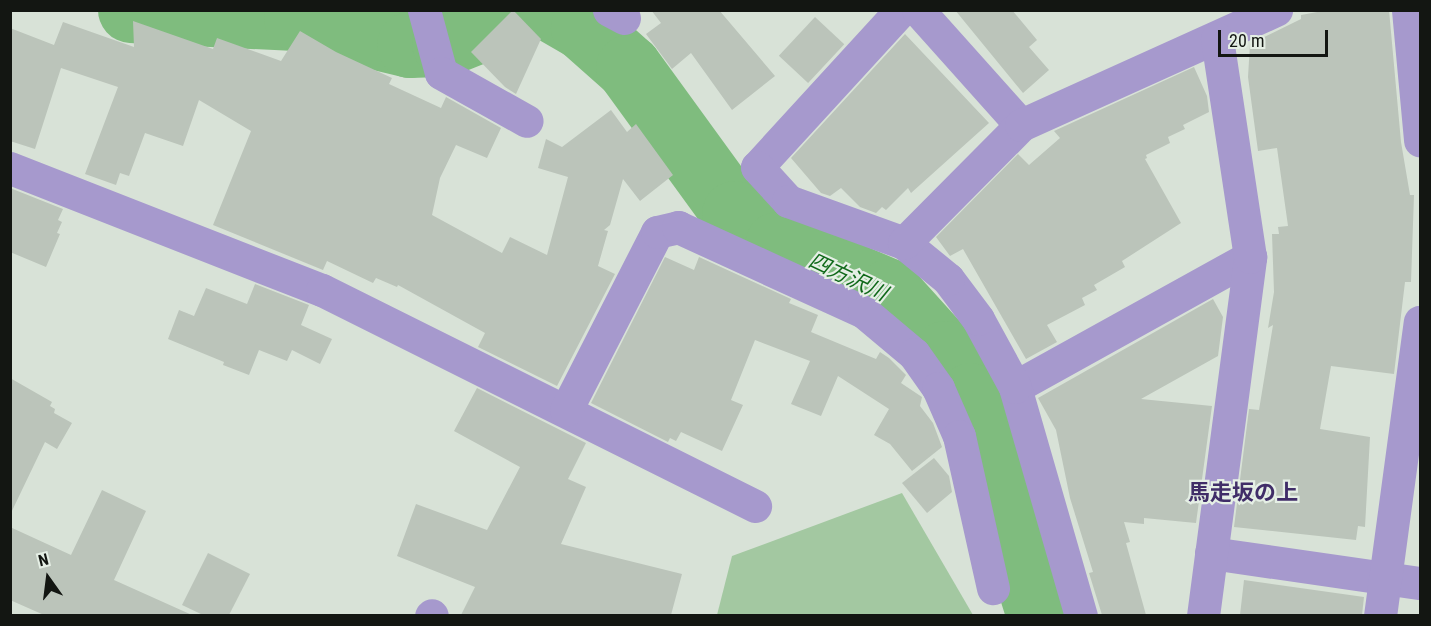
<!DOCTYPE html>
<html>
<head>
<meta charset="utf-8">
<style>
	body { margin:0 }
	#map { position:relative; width:1431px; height:626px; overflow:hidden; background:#d8e2d7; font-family:"Roboto Condensed","Noto Sans JP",sans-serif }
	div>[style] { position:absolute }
	.green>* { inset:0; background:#a3c8a1 }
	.river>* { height:66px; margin:-33px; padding:0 33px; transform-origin:33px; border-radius:33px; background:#7fbc7e }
	.building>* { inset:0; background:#bbc4ba; transform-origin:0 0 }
	.street>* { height:33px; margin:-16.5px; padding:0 16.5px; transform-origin:16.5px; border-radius:16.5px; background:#a699cd }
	span { translate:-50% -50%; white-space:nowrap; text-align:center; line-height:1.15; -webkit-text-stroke:4.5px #e5efe5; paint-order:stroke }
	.water-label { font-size:21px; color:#10691a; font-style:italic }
	.quarter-label { font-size:22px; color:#402d68; font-weight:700 }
	.frame { position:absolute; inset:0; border:12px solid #131612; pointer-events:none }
	.north { position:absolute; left:18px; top:548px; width:60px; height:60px; -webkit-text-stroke:4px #e5efe5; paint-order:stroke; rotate:346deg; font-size:16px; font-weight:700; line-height:24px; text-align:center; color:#131612 }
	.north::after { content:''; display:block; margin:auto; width:21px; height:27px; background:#131612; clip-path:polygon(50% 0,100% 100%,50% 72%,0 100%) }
	.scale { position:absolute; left:1218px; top:30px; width:110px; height:27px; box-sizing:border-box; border:3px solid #131612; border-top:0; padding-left:8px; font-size:18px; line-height:21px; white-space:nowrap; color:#131612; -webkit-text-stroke:4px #e5efe5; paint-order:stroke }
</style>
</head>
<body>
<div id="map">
	<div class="green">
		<div style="clip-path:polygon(902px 493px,973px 615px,717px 615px,732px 556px)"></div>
	</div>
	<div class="river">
		<div style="left:131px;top:10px;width:166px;rotate:2.8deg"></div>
		<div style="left:297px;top:18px;width:116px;rotate:13.4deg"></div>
		<div style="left:410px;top:45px;width:35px;rotate:-2deg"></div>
		<div style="left:445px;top:44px;width:31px;rotate:-22deg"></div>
		<div style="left:474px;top:32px;width:34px;rotate:-40deg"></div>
		<div style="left:553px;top:10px;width:36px;rotate:30deg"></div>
		<div style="left:584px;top:28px;width:60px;rotate:41.6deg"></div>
		<div style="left:629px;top:68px;width:180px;rotate:54deg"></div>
		<div style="left:735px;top:214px;width:53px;rotate:35.8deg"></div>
		<div style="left:778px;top:245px;width:121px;rotate:22.9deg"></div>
		<div style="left:889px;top:292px;width:84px;rotate:47.9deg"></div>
		<div style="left:945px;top:354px;width:49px;rotate:58.2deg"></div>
		<div style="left:971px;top:396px;width:231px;rotate:72.6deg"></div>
	</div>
	<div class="building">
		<div style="clip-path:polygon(513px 10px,541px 39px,516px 94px,505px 87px,471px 52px)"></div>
		<div style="clip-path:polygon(651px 10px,719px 10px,775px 76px,732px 110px,691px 53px,672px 69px,646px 34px,661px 23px)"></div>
		<div style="clip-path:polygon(955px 10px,1012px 10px,1037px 40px,1029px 47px,1049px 70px,1023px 93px)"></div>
		<div style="clip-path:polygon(1328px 10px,1389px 10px,1401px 142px,1410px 195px,1414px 195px,1411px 282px,1405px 282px,1394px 374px,1331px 366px,1320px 429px,1370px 437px,1365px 527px,1358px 526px,1356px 540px,1234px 527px,1249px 409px,1259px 410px,1273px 325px,1268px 328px,1274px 292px,1272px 234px,1279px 234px,1278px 227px,1288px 226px,1277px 148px,1258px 151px,1248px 77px,1250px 44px,1301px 19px,1301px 15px)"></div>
		<div style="left:815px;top:17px;width:40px;height:53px;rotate:43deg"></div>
		<div style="clip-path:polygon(133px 21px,213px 49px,217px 38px,281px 61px,300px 31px,336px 52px,392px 78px,389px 84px,441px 108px,446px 97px,501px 128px,487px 158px,456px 145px,440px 178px,432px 215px,502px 253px,510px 237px,547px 255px,568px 177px,538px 168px,546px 139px,562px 147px,611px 110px,627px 132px,636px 124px,673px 175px,640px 201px,623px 179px,610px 225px,604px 230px,608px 231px,598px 266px,615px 274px,557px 386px,478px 347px,485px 333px,398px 285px,397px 287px,376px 278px,373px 283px,327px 261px,323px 270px,213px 225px,251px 131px,199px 100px,183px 146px,145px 133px,129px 176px,120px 173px,116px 185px,85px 174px,118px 87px,61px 68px,35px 149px,10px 141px,10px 28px,54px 45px,63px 22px,134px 47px)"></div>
		<div style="clip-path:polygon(905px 34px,989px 123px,911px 193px,908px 188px,886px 210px,882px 207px,876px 213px,860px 207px,841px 188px,830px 196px,821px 193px,791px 158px)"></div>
		<div style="clip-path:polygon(1194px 67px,1207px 96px,1209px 112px,1183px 125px,1185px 129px,1168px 137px,1170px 143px,1146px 155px,1147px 158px,1145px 159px,1181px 223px,1122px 261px,1125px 267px,1094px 285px,1097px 290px,1082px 298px,1085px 305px,1047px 325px,1057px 342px,1026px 359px,963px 249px,950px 256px,936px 237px,1018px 154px,1029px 165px,1060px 138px,1054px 131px)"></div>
		<div style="clip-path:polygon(10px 188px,63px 209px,58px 220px,62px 222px,57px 233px,60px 234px,46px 267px,10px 252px)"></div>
		<div style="clip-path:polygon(665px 257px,694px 270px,699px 257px,791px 299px,789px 303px,818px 315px,811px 332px,876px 359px,880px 352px,889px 358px,906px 375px,901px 383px,922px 397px,920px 406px,933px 423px,942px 447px,912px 471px,890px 444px,874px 435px,889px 409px,838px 376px,821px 416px,791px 404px,810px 361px,755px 340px,731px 400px,743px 405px,722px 451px,681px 432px,676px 441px,670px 438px,668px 442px,591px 403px)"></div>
		<div style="clip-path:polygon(255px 284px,309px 305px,301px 325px,332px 339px,320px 364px,292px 350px,287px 361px,259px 350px,249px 375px,223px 365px,224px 362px,168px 339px,179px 310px,194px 316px,206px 288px,247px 304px)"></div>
		<div style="clip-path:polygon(1213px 299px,1223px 317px,1218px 356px,1141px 399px,1212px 406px,1196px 523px,1144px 518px,1144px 524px,1124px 522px,1130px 542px,1126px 543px,1146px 615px,1102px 615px,1089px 573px,1093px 572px,1070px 498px,1056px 430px,1038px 398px)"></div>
		<div style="clip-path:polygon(10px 378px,52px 402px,50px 406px,55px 409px,54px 413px,72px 423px,57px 449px,45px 442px,10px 515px)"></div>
		<div style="clip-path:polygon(477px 388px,586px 443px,568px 479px,586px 487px,561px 544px,682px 574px,671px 615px,461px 615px,475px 587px,397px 556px,416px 504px,487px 530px,520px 467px,454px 431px)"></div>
		<div style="clip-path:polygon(934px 458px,949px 476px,952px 492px,927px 513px,902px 483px)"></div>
		<div style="clip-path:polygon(102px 490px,146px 511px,114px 580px,192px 615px,44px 615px,10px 600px,10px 527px,71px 555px)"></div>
		<div style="clip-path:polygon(208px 553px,250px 574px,229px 615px,203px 615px,182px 605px)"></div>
		<div style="clip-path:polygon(1244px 580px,1364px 597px,1362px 615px,1240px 615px)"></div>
	</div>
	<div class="street">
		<div style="left:424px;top:10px;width:65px;rotate:74.9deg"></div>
		<div style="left:441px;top:73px;width:98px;rotate:29.2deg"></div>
		<div style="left:609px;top:10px;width:17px;rotate:28deg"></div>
		<div style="left:901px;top:10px;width:213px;rotate:132.5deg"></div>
		<div style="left:757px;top:167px;width:46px;rotate:47.6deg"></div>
		<div style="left:788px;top:201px;width:123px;rotate:19.9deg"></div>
		<div style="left:918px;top:10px;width:154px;rotate:48.2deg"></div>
		<div style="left:1408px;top:10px;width:131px;rotate:84.7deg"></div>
		<div style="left:10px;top:168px;width:335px;rotate:21.4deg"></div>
		<div style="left:322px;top:290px;width:484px;rotate:26.5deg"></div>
		<div style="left:1015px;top:387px;width:269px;rotate:-29deg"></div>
		<div style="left:566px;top:410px;width:200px;rotate:-62.9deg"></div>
		<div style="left:657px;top:232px;width:22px;rotate:-13deg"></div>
		<div style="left:678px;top:227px;width:205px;rotate:24.6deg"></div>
		<div style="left:864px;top:312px;width:65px;rotate:40deg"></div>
		<div style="left:914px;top:354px;width:42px;rotate:54.8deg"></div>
		<div style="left:938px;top:388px;width:52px;rotate:66.4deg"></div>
		<div style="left:959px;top:436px;width:156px;rotate:77.4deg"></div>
		<div style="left:1211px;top:553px;width:211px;rotate:8.2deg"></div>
		<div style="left:431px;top:616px;width:1px;rotate:-45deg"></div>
		<div style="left:1081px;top:616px;width:238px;rotate:-106.1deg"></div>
		<div style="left:1015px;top:387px;width:77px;rotate:-118.6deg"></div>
		<div style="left:978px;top:319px;width:50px;rotate:-126.9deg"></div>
		<div style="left:948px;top:279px;width:57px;rotate:-140.7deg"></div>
		<div style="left:904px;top:243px;width:166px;rotate:-45.2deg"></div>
		<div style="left:1021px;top:125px;width:280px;rotate:-24.3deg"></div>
		<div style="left:1203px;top:616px;width:362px;rotate:-82.5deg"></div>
		<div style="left:1250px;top:257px;width:221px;rotate:-98.6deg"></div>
		<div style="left:1380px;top:616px;width:297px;rotate:-82.3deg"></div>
	</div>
	<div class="water-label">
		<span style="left:848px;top:277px;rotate:25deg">四方沢川</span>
	</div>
	<div class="quarter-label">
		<span style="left:1243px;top:493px">馬走坂の上</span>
	</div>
	<div class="frame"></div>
	<div class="north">N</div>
	<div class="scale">20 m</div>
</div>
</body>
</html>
